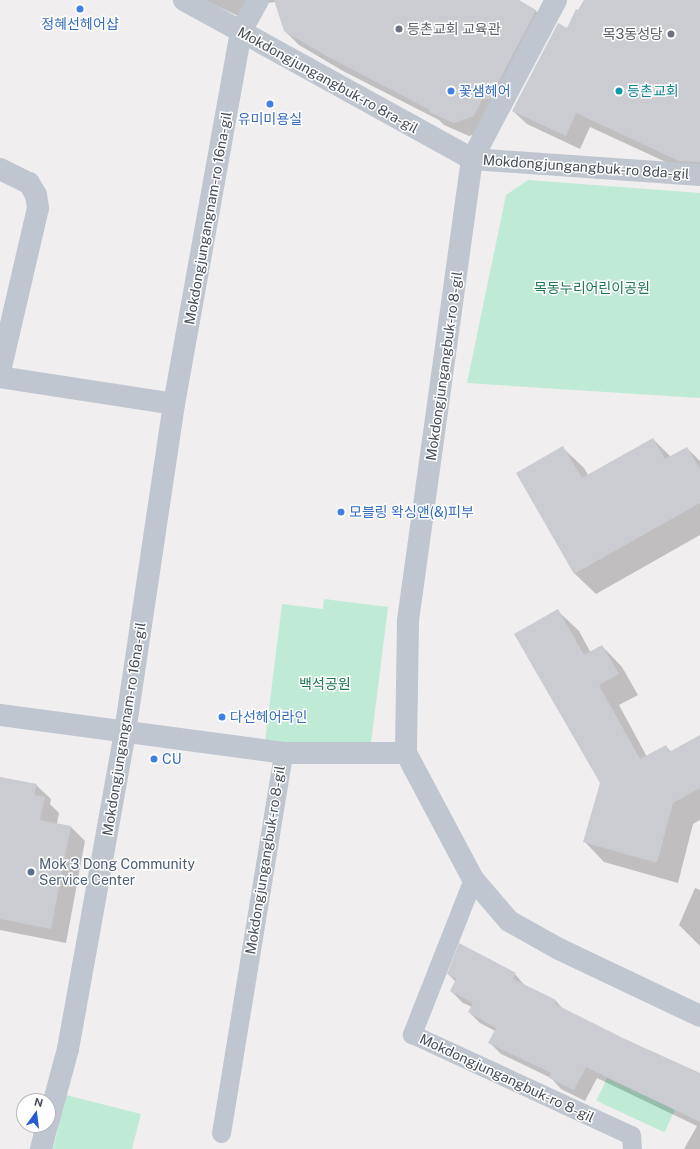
<!DOCTYPE html>
<html>
<head>
<meta charset="utf-8">
<style>
	body { margin:0 }
	#map { position:relative; width:700px; height:1149px; overflow:hidden; background:#f0eeee; font-family:"Public Sans","Noto Sans KR",sans-serif }
	div>[style] { position:absolute }
	.green>* { inset:0; background:#bfebd6; transform-origin:0 0 }
	.shadow>* { inset:0; background:#0003 }
	.building>* { inset:0; background:#cbccd2 }
	.lane>* { height:19px; margin:-9.5px; padding:0 9.5px; transform-origin:9.5px; border-radius:9.5px; background:#bfc6cf }
	.street>* { height:22px; margin:-11px; padding:0 11px; transform-origin:11px; border-radius:11px; background:#bfc6cf }
	.dots>* { width:11px; height:11px; translate:-50% -50%; box-sizing:border-box; border:2px solid #fff; border-radius:50% }
	span { translate:-50% -50%; white-space:nowrap; text-align:center; line-height:1.15; -webkit-text-stroke:3px #fff; paint-order:stroke }
	.shop-label { font-size:14px; color:#366cbe }
	.left { translate:0 -50%; text-align:left }
	.worship-label { font-size:14px; color:#5b616d }
	.right { translate:-100% -50%; text-align:right }
	.street-label { font-size:14px; color:#474e59 }
	.culture-label { font-size:14px; color:#0d838f }
	.park-label { font-size:14px; color:#1e7556 }
	.service-label { font-size:14px; color:#4e5e75 }
	.north { position:absolute; left:16px; top:1093px; width:40px; height:40px; box-sizing:border-box; background:#fff; border:1px solid #b5b8bd; border-radius:50%; rotate:14deg; font-size:11px; font-weight:700; line-height:16px; text-align:center; color:#474e59 }
	.north::after { content:''; display:block; margin:auto; width:14px; height:18px; background:#2759d1; clip-path:polygon(50% 0,100% 100%,50% 72%,0 100%) }
</style>
</head>
<body>
<div id="map">
	<div class="green">
		<div style="clip-path:polygon(528px 180px,700px 193px,700px 398px,467px 383px,506px 195px)"></div>
		<div style="clip-path:polygon(324px 599px,388px 607px,371px 743px,356px 753px,265px 741px,282px 604px,323px 609px)"></div>
		<div style="left:607px;top:1078px;width:75px;height:25px;rotate:25deg"></div>
		<div style="clip-path:polygon(66px 1095px,141px 1114px,132px 1149px,53px 1149px)"></div>
	</div>
	<div class="shadow">
		<div style="clip-path:polygon(205px 0,517px 0,536px 11px,550px 25px,488px 130px,469px 136px,444px 125px,439px 120px,343px 71px,299px 45px,285px 31px,276px 2px,266px 3px,244px 19px)"></div>
		<div style="clip-path:polygon(585px 0,700px 0,700px 175px,694px 175px,590px 127px,580px 149px,527px 124px,513px 111px,568px 29px)"></div>
		<div style="clip-path:polygon(653px 439px,671px 457px,687px 448px,700px 461px,700px 535px,596px 594px,575px 574px,518px 473px,563px 448px,584px 468px,588px 475px)"></div>
		<div style="clip-path:polygon(558px 611px,579px 631px,591px 653px,602px 646px,622px 667px,638px 695px,619px 705px,647px 757px,666px 746px,671px 752px,700px 736px,700px 820px,693px 824px,678px 883px,604px 862px,584px 841px,601px 783px)"></div>
		<div style="clip-path:polygon(0 778px,36px 785px,51px 799px,50px 804px,59px 813px,57px 824px,71px 827px,85px 841px,66px 943px,0 930px)"></div>
		<div style="clip-path:polygon(695px 888px,700px 890px,700px 946px,679px 925px)"></div>
		<div style="clip-path:polygon(448px 974px,515px 974px,526px 987px,556px 1001px,563px 1009px,625px 1040px,700px 1075px,700px 1149px,684px 1149px,697px 1126px,597px 1078px,585px 1101px,561px 1089px,551px 1078px,501px 1054px,490px 1043px,495px 1031px,480px 1023px,469px 1012px,472px 1007px,463px 1003px,451px 991px,456px 982px)"></div>
	</div>
	<div class="building">
		<div style="clip-path:polygon(274px 0,519px 0,536px 10px,489px 100px,483px 97px,474px 116px,454px 123px,429px 112px,430px 110px,328px 57px,284px 31px)"></div>
		<div style="clip-path:polygon(584px 0,700px 0,700px 162px,679px 161px,576px 113px,566px 136px,512px 111px,558px 23px,567px 28px,576px 9px,578px 10px)"></div>
		<div style="clip-path:polygon(653px 438px,665px 459px,687px 447px,700px 469px,700px 503px,574px 574px,516px 473px,563px 446px,582px 478px)"></div>
		<div style="clip-path:polygon(558px 609px,584px 655px,602px 645px,619px 674px,599px 685px,640px 759px,666px 745px,669px 752px,700px 735px,700px 788px,673px 803px,657px 863px,583px 842px,600px 783px,514px 634px)"></div>
		<div style="clip-path:polygon(0 777px,37px 784px,34px 795px,45px 797px,40px 820px,71px 826px,51px 929px,0 919px)"></div>
		<div style="clip-path:polygon(459px 943px,516px 973px,513px 979px,556px 1000px,555px 1004px,625px 1039px,700px 1073px,700px 1122px,586px 1067px,574px 1090px,549px 1078px,551px 1073px,488px 1043px,496px 1028px,468px 1012px,473px 1003px,450px 991px,456px 979px,447px 974px)"></div>
	</div>
	<div class="lane">
		<div style="left:473px;top:879px;width:167px;rotate:111.5deg"></div>
		<div style="left:412px;top:1034px;width:241px;rotate:24.8deg"></div>
		<div style="left:631px;top:1135px;width:14px;rotate:86deg"></div>
		<div style="left:221px;top:1133px;width:385px;rotate:-80.7deg"></div>
	</div>
	<div class="street">
		<div style="left:184px;top:0;width:329px;rotate:28.9deg"></div>
		<div style="left:472px;top:159px;width:229px;rotate:4deg"></div>
		<div style="left:556px;top:0;width:180px;rotate:117.8deg"></div>
		<div style="left:472px;top:159px;width:467px;rotate:97.9deg"></div>
		<div style="left:408px;top:622px;width:131px;rotate:90.9deg"></div>
		<div style="left:406px;top:753px;width:143px;rotate:62deg"></div>
		<div style="left:473px;top:879px;width:55px;rotate:49.4deg"></div>
		<div style="left:509px;top:921px;width:57px;rotate:29.2deg"></div>
		<div style="left:559px;top:949px;width:156px;rotate:25.4deg"></div>
		<div style="left:0;top:169px;width:32px;rotate:26deg"></div>
		<div style="left:29px;top:183px;width:14px;rotate:60deg"></div>
		<div style="left:36px;top:195px;width:13px;rotate:81deg"></div>
		<div style="left:38px;top:208px;width:167px;rotate:103.1deg"></div>
		<div style="left:0;top:377px;width:176px;rotate:8.8deg"></div>
		<div style="left:0;top:715px;width:286px;rotate:7.6deg"></div>
		<div style="left:283px;top:753px;width:123px"></div>
		<div style="left:48px;top:1123px;width:77px;rotate:-74.9deg"></div>
		<div style="left:68px;top:1049px;width:322px;rotate:-79.8deg"></div>
		<div style="left:125px;top:732px;width:332px;rotate:-81.5deg"></div>
		<div style="left:174px;top:404px;width:379px;rotate:-79.8deg"></div>
		<div style="left:241px;top:31px;width:35px;rotate:-61deg"></div>
		<div style="left:41px;top:1149px;width:25px;rotate:-76deg"></div>
	</div>
	<div class="dots">
		<div style="left:80px;top:9px;background:#3f7fe0"></div>
		<div style="left:399px;top:29px;background:#6b7280"></div>
		<div style="left:671px;top:34px;background:#6b7280"></div>
		<div style="left:451px;top:91px;background:#3f7fe0"></div>
		<div style="left:619px;top:91px;background:#0f9aa8"></div>
		<div style="left:270px;top:104px;background:#3f7fe0"></div>
		<div style="left:341px;top:512px;background:#3f7fe0"></div>
		<div style="left:222px;top:717px;background:#3f7fe0"></div>
		<div style="left:154px;top:759px;background:#3f7fe0"></div>
		<div style="left:31px;top:872px;background:#5c6f8a"></div>
	</div>
	<div class="shop-label">
		<span style="left:80px;top:24px">정혜선헤어샵</span>
		<span class="left" style="left:459px;top:91px">꽃샘헤어</span>
		<span style="left:270px;top:119px">유미미용실</span>
		<span class="left" style="left:349px;top:512px">모블링 왁싱앤(&amp;)피부</span>
		<span class="left" style="left:230px;top:717px">다선헤어라인</span>
		<span class="left" style="left:162px;top:759px">CU</span>
	</div>
	<div class="worship-label">
		<span class="left" style="left:407px;top:29px">등촌교회 교육관</span>
		<span class="right" style="left:663px;top:34px">목3동성당</span>
	</div>
	<div class="street-label">
		<span style="left:328px;top:80px;rotate:29deg">Mokdongjungangbuk-ro 8ra-gil</span>
		<span style="left:586px;top:167px;rotate:4deg">Mokdongjungangbuk-ro 8da-gil</span>
		<span style="left:208px;top:218px;rotate:-80deg">Mokdongjungangnam-ro 16na-gil</span>
		<span style="left:444px;top:366px;rotate:-82deg">Mokdongjungangbuk-ro 8-gil</span>
		<span style="left:124px;top:729px;rotate:-81deg">Mokdongjungangnam-ro 16na-gil</span>
		<span style="left:265px;top:860px;rotate:-81deg">Mokdongjungangbuk-ro 8-gil</span>
		<span style="left:507px;top:1078px;rotate:25deg">Mokdongjungangbuk-ro 8-gil</span>
	</div>
	<div class="culture-label">
		<span class="left" style="left:627px;top:91px">등촌교회</span>
	</div>
	<div class="park-label">
		<span style="left:592px;top:288px">목동누리어린이공원</span>
		<span style="left:325px;top:684px">백석공원</span>
	</div>
	<div class="service-label">
		<span class="left" style="left:39px;top:872px">Mok 3 Dong Community<br>Service Center</span>
	</div>
	<div class="north">N</div>
</div>
</body>
</html>
